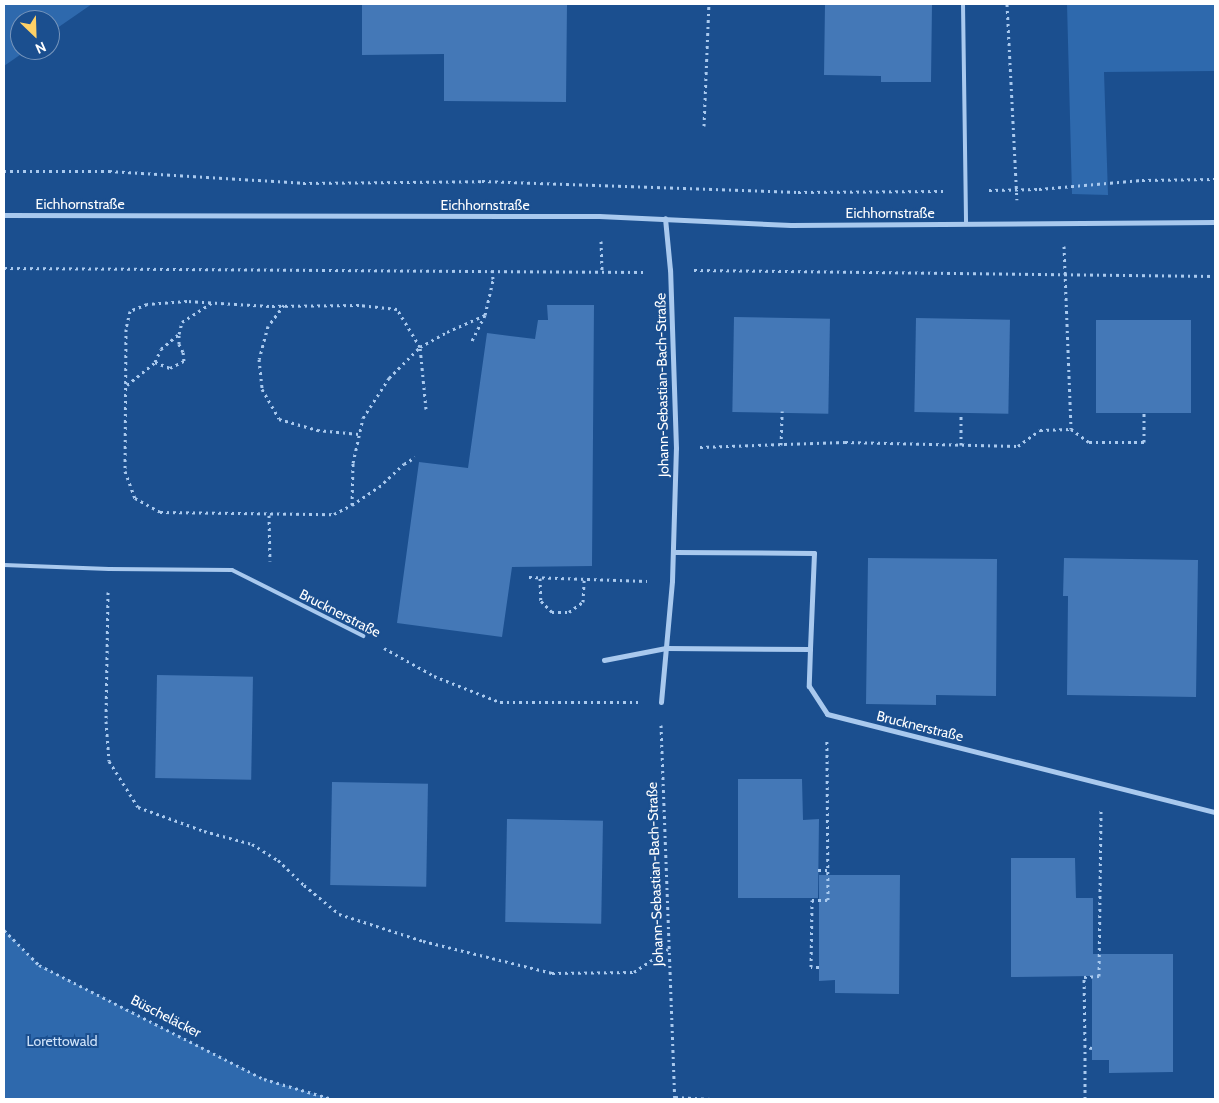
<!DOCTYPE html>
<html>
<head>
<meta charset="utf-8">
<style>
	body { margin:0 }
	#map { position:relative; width:1219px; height:1103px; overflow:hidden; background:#1b4f8f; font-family:Cabin,sans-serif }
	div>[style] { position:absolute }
	.green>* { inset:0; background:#2e69ad }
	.building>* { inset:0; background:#4478b7; transform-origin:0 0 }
	.path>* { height:3px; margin-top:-1.5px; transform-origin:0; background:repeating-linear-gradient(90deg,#a9c9ee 0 2.5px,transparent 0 6.5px) }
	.lane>* { height:4px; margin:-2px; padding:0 2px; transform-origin:2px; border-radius:2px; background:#a9c9ee }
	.street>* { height:5px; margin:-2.5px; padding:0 2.5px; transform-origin:2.5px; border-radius:2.5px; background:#a9c9ee }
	span { translate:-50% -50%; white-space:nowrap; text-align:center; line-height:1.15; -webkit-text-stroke:4px #1b4f8f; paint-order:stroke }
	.street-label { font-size:14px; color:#fff }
	.park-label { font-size:14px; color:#cfe3fa }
	.frame { position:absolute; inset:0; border:5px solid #fff; pointer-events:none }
	.north { position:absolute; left:10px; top:10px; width:50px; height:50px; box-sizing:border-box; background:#1b4f8f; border:1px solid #7695bc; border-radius:50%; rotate:156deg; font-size:14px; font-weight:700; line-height:20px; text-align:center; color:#fff }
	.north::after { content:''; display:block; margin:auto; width:18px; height:22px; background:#ffd166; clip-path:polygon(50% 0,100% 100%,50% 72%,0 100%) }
</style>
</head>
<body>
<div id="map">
	<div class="green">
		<div style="clip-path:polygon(4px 4px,92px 4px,50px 33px,50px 20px,20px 20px,20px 50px,27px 50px,4px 66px)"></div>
		<div style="clip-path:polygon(1067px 4px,1215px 4px,1215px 71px,1104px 72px,1108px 195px,1072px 194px)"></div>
		<div style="clip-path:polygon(4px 930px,39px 965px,264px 1079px,332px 1099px,4px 1099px)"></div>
	</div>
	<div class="building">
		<div style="clip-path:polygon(362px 4px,567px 4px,566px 102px,444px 101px,444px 54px,362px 55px)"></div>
		<div style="clip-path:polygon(825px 4px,932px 4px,931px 82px,881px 82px,881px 76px,824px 75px)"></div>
		<div style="clip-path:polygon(547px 305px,594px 305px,592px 566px,512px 567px,502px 637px,397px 623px,419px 462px,468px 468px,487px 333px,535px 339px,538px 320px,548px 320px)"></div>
		<div style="left:734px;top:317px;width:96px;height:95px;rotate:1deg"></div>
		<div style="left:916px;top:318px;width:94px;height:94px;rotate:1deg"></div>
		<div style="left:1096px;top:320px;width:95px;height:93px"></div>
		<div style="clip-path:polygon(868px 558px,997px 559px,996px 696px,936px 695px,936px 705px,866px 704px)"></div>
		<div style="clip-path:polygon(1064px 558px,1198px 560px,1196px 697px,1067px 695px,1068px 596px,1063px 596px)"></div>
		<div style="left:157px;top:675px;width:96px;height:103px;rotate:1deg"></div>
		<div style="clip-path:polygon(738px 779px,802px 779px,803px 820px,819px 819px,818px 898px,738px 898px)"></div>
		<div style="left:332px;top:782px;width:96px;height:103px;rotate:1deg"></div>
		<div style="left:507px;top:819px;width:96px;height:103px;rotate:1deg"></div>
		<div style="clip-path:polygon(1011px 858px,1075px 858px,1076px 898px,1093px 898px,1093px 954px,1173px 954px,1173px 1072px,1109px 1073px,1109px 1060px,1092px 1060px,1092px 976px,1011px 977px)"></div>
		<div style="clip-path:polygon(819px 875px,900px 875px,899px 994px,835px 993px,835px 980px,819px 981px)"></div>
	</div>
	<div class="path">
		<div style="left:1007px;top:4px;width:196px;rotate:87.1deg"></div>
		<div style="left:704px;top:126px;width:122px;rotate:-87.7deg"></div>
		<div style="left:4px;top:171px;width:105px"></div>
		<div style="left:109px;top:171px;width:194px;rotate:3.5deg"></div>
		<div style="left:303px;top:183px;width:179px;rotate:-0.6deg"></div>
		<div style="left:482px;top:181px;width:316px;rotate:2deg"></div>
		<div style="left:798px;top:192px;width:145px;rotate:-0.4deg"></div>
		<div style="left:989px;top:190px;width:50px;rotate:-1.1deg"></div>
		<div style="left:1039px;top:189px;width:103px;rotate:-5deg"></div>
		<div style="left:1142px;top:180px;width:73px;rotate:-0.8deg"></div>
		<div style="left:601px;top:241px;width:29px;rotate:88deg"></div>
		<div style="left:1064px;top:246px;width:183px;rotate:87.8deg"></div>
		<div style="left:1071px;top:429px;width:22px;rotate:36deg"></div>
		<div style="left:1089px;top:442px;width:55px"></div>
		<div style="left:1144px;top:442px;width:29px;rotate:-90deg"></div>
		<div style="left:4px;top:268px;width:641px;rotate:0.36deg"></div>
		<div style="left:694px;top:270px;width:521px;rotate:0.66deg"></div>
		<div style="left:284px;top:305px;width:26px;rotate:127deg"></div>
		<div style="left:268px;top:326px;width:34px;rotate:105deg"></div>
		<div style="left:259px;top:359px;width:30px;rotate:84deg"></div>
		<div style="left:262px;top:389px;width:34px;rotate:60deg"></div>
		<div style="left:279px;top:419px;width:40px;rotate:16deg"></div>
		<div style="left:317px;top:430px;width:42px;rotate:5.4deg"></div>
		<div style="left:485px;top:315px;width:37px;rotate:-77deg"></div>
		<div style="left:493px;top:279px;width:9px;rotate:-96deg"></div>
		<div style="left:155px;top:362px;width:16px;rotate:22deg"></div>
		<div style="left:170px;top:368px;width:16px;rotate:-27deg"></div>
		<div style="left:184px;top:361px;width:9px;rotate:-96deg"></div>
		<div style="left:183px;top:352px;width:9px;rotate:-117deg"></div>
		<div style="left:179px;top:344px;width:10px;rotate:-90deg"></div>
		<div style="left:127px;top:385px;width:36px;rotate:-39deg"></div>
		<div style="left:155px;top:362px;width:14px;rotate:-65deg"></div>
		<div style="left:161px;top:349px;width:23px;rotate:-40deg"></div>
		<div style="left:179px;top:334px;width:12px;rotate:-76deg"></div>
		<div style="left:182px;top:322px;width:35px;rotate:-33deg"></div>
		<div style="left:426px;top:409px;width:62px;rotate:-95.5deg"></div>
		<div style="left:420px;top:347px;width:44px;rotate:-121.2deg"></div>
		<div style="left:397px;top:309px;width:38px;rotate:-174deg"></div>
		<div style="left:359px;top:305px;width:90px;rotate:179.4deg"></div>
		<div style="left:269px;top:306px;width:82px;rotate:-176.5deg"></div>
		<div style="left:187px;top:301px;width:40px;rotate:175.7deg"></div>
		<div style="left:147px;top:304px;width:18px;rotate:158deg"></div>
		<div style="left:130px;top:311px;width:18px;rotate:103deg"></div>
		<div style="left:126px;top:329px;width:142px;rotate:90.4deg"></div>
		<div style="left:125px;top:471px;width:29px;rotate:70deg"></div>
		<div style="left:135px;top:498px;width:29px;rotate:29deg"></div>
		<div style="left:160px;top:512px;width:174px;rotate:0.7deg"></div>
		<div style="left:334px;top:514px;width:20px;rotate:-27deg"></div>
		<div style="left:352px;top:505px;width:42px;rotate:-88.6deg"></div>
		<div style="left:353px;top:463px;width:46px;rotate:-77.5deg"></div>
		<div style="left:363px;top:418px;width:48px;rotate:-57deg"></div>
		<div style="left:389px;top:378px;width:44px;rotate:-45deg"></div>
		<div style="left:420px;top:347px;width:31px;rotate:-29deg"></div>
		<div style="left:447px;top:332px;width:42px;rotate:-24.1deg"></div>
		<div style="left:485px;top:315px;width:29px;rotate:117deg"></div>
		<div style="left:781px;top:445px;width:34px;rotate:-88deg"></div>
		<div style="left:961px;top:445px;width:32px;rotate:-90deg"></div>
		<div style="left:700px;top:447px;width:145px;rotate:-2deg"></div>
		<div style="left:845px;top:442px;width:173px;rotate:1.3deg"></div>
		<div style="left:1018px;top:446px;width:27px;rotate:-36deg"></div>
		<div style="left:1040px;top:430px;width:31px;rotate:-2deg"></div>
		<div style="left:352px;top:505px;width:32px;rotate:-34deg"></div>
		<div style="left:379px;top:487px;width:34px;rotate:-43deg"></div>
		<div style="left:404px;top:464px;width:13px;rotate:-32deg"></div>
		<div style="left:269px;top:515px;width:46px;rotate:88.8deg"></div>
		<div style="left:529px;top:577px;width:118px;rotate:1.9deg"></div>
		<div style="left:540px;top:578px;width:23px;rotate:88deg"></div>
		<div style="left:541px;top:601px;width:16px;rotate:45deg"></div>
		<div style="left:552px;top:612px;width:17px"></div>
		<div style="left:569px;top:612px;width:17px;rotate:-36deg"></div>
		<div style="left:583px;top:602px;width:22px;rotate:-87deg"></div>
		<div style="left:108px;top:592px;width:129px;rotate:90.9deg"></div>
		<div style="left:106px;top:721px;width:40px;rotate:85.7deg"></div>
		<div style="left:109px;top:761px;width:54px;rotate:57.8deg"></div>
		<div style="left:138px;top:807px;width:70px;rotate:20deg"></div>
		<div style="left:204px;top:831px;width:50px;rotate:15.2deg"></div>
		<div style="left:252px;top:844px;width:31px;rotate:32deg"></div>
		<div style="left:278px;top:860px;width:36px;rotate:44deg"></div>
		<div style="left:304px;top:885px;width:45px;rotate:39.6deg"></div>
		<div style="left:339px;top:914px;width:88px;rotate:17.8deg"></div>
		<div style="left:423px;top:941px;width:133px;rotate:13.9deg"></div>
		<div style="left:552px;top:973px;width:82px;rotate:-0.7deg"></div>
		<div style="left:634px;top:972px;width:41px;rotate:-34.1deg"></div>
		<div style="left:384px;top:648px;width:57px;rotate:29.2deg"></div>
		<div style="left:434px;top:676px;width:71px;rotate:21.5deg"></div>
		<div style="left:500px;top:702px;width:138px"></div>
		<div style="left:661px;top:725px;width:374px;rotate:87.9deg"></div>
		<div style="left:818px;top:870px;width:10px"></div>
		<div style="left:4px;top:930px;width:49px;rotate:45deg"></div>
		<div style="left:39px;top:965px;width:252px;rotate:26.9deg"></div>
		<div style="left:264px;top:1079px;width:71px;rotate:16.4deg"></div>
		<div style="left:819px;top:967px;width:8px;rotate:180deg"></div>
		<div style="left:811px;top:967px;width:67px;rotate:-89.1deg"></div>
		<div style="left:812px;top:900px;width:16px"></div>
		<div style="left:828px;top:900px;width:160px;rotate:-90.4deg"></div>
		<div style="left:1092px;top:1048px;width:7px;rotate:-172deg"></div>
		<div style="left:1085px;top:1047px;width:70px;rotate:-90.8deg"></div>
		<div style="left:1084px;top:977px;width:15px;rotate:-4deg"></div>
		<div style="left:1099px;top:976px;width:168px;rotate:-89.3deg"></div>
		<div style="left:675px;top:1097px;width:36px;rotate:3deg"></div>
		<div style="left:1085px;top:1099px;width:52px;rotate:-90deg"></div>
	</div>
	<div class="lane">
		<div style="left:963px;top:4px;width:220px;rotate:89.2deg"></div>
		<div style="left:4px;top:565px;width:105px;rotate:2.2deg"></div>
		<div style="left:109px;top:569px;width:123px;rotate:0.5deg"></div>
		<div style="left:232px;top:570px;width:147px;rotate:26.7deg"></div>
	</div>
	<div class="street">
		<div style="left:4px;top:215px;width:595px;rotate:0.1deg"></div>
		<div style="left:599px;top:216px;width:192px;rotate:2.7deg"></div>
		<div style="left:791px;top:225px;width:424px;rotate:-0.4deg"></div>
		<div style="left:674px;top:552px;width:140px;rotate:0.4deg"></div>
		<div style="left:814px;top:553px;width:96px;rotate:92.4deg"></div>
		<div style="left:604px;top:660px;width:63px;rotate:-11deg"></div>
		<div style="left:666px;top:648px;width:144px;rotate:0.4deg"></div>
		<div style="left:810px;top:649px;width:37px;rotate:92deg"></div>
		<div style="left:809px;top:686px;width:33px;rotate:57deg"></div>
		<div style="left:827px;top:714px;width:400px;rotate:14.2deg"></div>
		<div style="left:661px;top:702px;width:121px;rotate:-84.8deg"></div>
		<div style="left:672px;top:581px;width:133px;rotate:-88.3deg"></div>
		<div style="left:676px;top:448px;width:178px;rotate:-91.9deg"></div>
		<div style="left:670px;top:270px;width:52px;rotate:-95.5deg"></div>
	</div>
	<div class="street-label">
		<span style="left:80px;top:204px">Eichhornstraße</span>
		<span style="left:485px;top:205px">Eichhornstraße</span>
		<span style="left:890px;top:213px">Eichhornstraße</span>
		<span style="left:662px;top:385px;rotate:-91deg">Johann-Sebastian-Bach-Straße</span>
		<span style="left:340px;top:613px;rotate:27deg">Brucknerstraße</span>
		<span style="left:920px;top:726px;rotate:14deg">Brucknerstraße</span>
		<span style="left:655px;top:874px;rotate:-92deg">Johann-Sebastian-Bach-Straße</span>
		<span style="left:166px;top:1016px;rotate:27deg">Büscheläcker</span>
	</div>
	<div class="park-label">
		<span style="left:62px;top:1041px">Lorettowald</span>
	</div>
	<div class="frame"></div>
	<div class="north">N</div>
</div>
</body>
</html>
